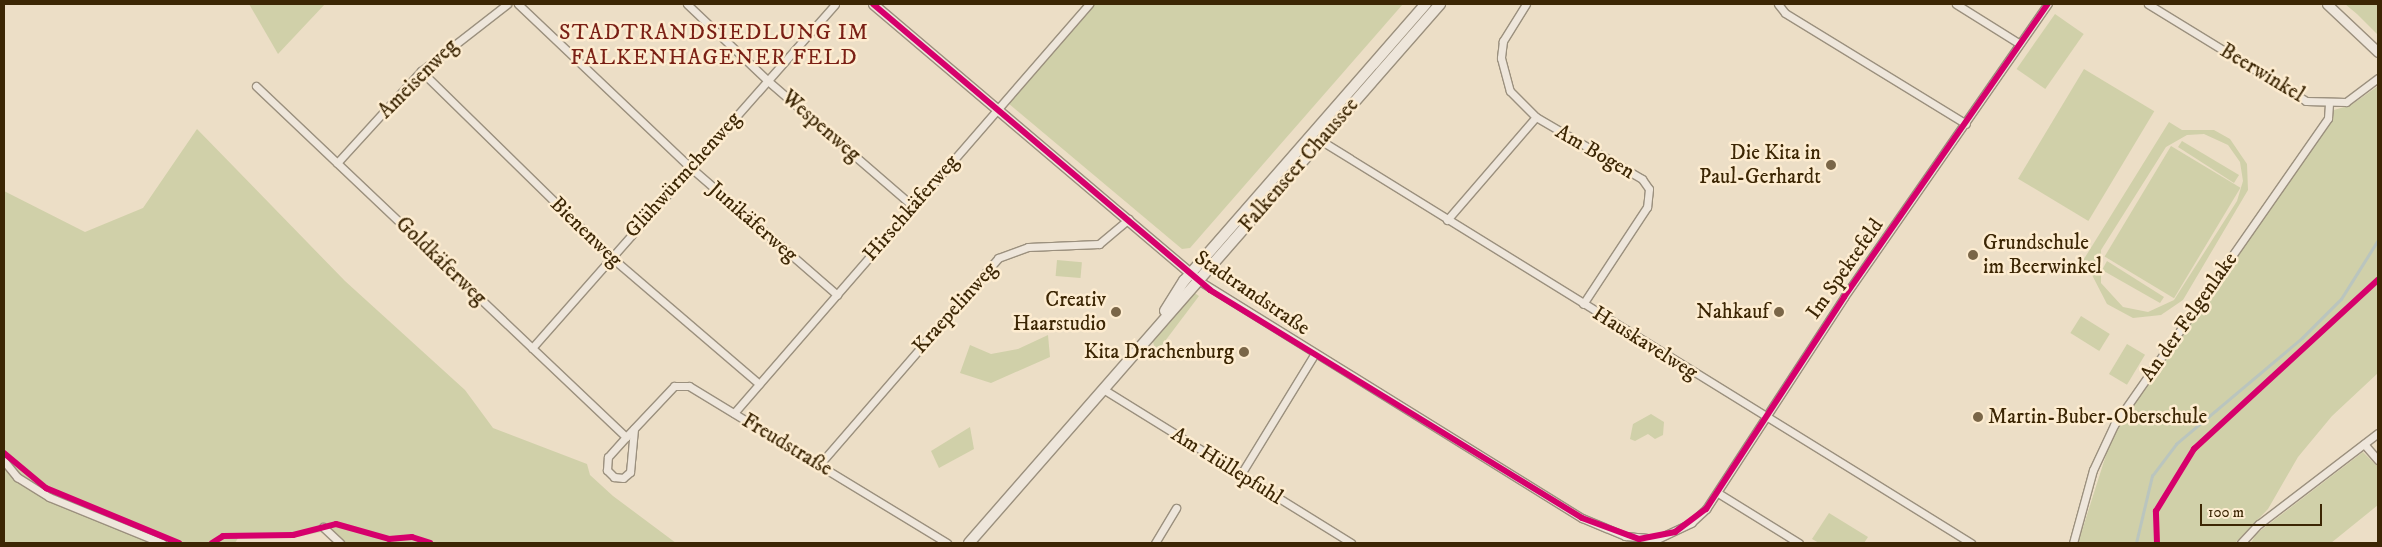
<!DOCTYPE html>
<html>
<head>
<meta charset="utf-8">
<style>
	body { margin:0 }
	#map { position:relative; width:2382px; height:547px; overflow:hidden; background:#ecdec6; font-family:"IM FELL DW Pica",serif }
	div>[style] { position:absolute }
	.green>* { inset:0; background:#d0d0a9; transform-origin:0 0 }
	.stream>* { height:2.5px; margin:-1.25px; padding:0 1.25px; transform-origin:1.25px; border-radius:1.25px; background:#bac5be }
	.roads { filter:drop-shadow(1px 0 #9b907e) drop-shadow(-1px 0 #9b907e) drop-shadow(0 1px #9b907e) drop-shadow(0 -1px #9b907e) }
	.minor>* { height:7px; margin:-3.5px; padding:0 3.5px; transform-origin:3.5px; border-radius:3.5px; background:#eee6db }
	.tertiary>* { height:9px; margin:-4.5px; padding:0 4.5px; transform-origin:4.5px; border-radius:4.5px; background:#eee6db }
	.secondary>* { height:10px; margin:-5px; padding:0 5px; transform-origin:5px; border-radius:5px; background:#eee6db }
	.cycleway>* { height:6px; margin:-3px; padding:0 3px; transform-origin:3px; border-radius:3px; background:#d6006c }
	.dots>* { width:14px; height:14px; translate:-50% -50%; box-sizing:border-box; border:2px solid #fdecd0; border-radius:50% }
	span { translate:-50% -50%; white-space:nowrap; text-align:center; line-height:1.15; -webkit-text-stroke:5px #fdecd0; paint-order:stroke }
	.street-label { font-size:21px; color:#3c2604 }
	.poi-label { font-size:21px; color:#3c2604 }
	.right { translate:-100% -50%; text-align:right }
	.left { translate:0 -50%; text-align:left }
	.neighbourhood-label { font-size:22px; color:#7a1f14; letter-spacing:1px }
	.frame { position:absolute; inset:0; border:5px solid #3c2604; pointer-events:none }
	.scale { position:absolute; left:2200px; top:504px; width:122px; height:22px; box-sizing:border-box; border:2px solid #3c2604; border-top:0; padding-left:6px; font-size:15px; line-height:18px; white-space:nowrap; color:#3c2604; -webkit-text-stroke:4px #fdecd0; paint-order:stroke }
</style>
</head>
<body>
<div id="map">
	<div class="green">
		<div style="clip-path:polygon(249px 4px,325px 4px,278px 54px)"></div>
		<div style="clip-path:polygon(1094px 4px,1403px 4px,1190px 248px,1182px 249px,1008px 103px)"></div>
		<div style="clip-path:polygon(2345px 4px,2378px 4px,2378px 35px,2357px 14px)"></div>
		<div style="left:2055px;top:14px;width:35px;height:67px;rotate:35deg"></div>
		<div style="left:2084px;top:69px;width:82px;height:128px;rotate:31deg"></div>
		<div style="clip-path:polygon(2378px 86px,2378px 373px,2332px 416px,2298px 457px,2268px 509px,2235px 543px,2078px 543px,2113px 433px,2330px 123px,2334px 110px,2351px 105px)"></div>
		<div style="clip-path:polygon(evenodd,2169px 122px,2182px 130px,2214px 130px,2230px 139px,2247px 164px,2248px 190px,2183px 300px,2161px 315px,2133px 318px,2107px 304px,2092px 275px,2079px 267px,2169px 122px,2204px 134px,2228px 145px,2240px 162px,2243px 181px,2237px 201px,2174px 300px,2148px 312px,2123px 307px,2101px 283px,2101px 250px,2166px 147px,2187px 135px,2204px 134px)"></div>
		<div style="clip-path:polygon(197px 129px,345px 281px,465px 390px,493px 428px,587px 464px,590px 475px,613px 496px,676px 543px,337px 543px,321px 532px,292px 538px,240px 535px,235px 543px,4px 543px,4px 191px,85px 232px,143px 208px)"></div>
		<div style="clip-path:polygon(2182px 141px,2239px 175px,2234px 183px,2178px 147px)"></div>
		<div style="left:2171px;top:146px;width:81px;height:129px;rotate:31deg"></div>
		<div style="left:1057px;top:260px;width:25px;height:16px;rotate:5deg"></div>
		<div style="clip-path:polygon(2107px 261px,2164px 297px,2160px 303px,2102px 270px)"></div>
		<div style="clip-path:polygon(1193px 292px,1199px 296px,1156px 353px,1152px 338px)"></div>
		<div style="left:2081px;top:316px;width:34px;height:20px;rotate:32deg"></div>
		<div style="clip-path:polygon(1048px 335px,1050px 357px,991px 383px,960px 373px,970px 345px,991px 354px,1018px 349px)"></div>
		<div style="left:2127px;top:344px;width:21px;height:35px;rotate:31deg"></div>
		<div style="clip-path:polygon(1651px 414px,1664px 422px,1663px 435px,1655px 439px,1648px 434px,1635px 441px,1630px 439px,1633px 424px)"></div>
		<div style="clip-path:polygon(970px 427px,974px 449px,939px 468px,931px 451px)"></div>
		<div style="clip-path:polygon(2363px 452px,2378px 467px,2378px 505px,2331px 543px,2251px 543px,2256px 534px)"></div>
		<div style="clip-path:polygon(1829px 513px,1868px 537px,1864px 543px,1819px 543px,1812px 539px)"></div>
	</div>
	<div class="stream">
		<div style="left:2136px;top:543px;width:69px;rotate:-76.6deg"></div>
		<div style="left:2152px;top:476px;width:40px;rotate:-53deg"></div>
		<div style="left:2176px;top:444px;width:165px;rotate:-40.1deg"></div>
		<div style="left:2302px;top:338px;width:55px;rotate:-45deg"></div>
		<div style="left:2341px;top:299px;width:70px;rotate:-57.9deg"></div>
	</div>
	<div class="roads">
		<div class="minor">
			<div style="left:518px;top:4px;width:237px;rotate:43.5deg"></div>
			<div style="left:690px;top:167px;width:195px;rotate:41deg"></div>
			<div style="left:687px;top:4px;width:112px;rotate:43.5deg"></div>
			<div style="left:768px;top:81px;width:191px;rotate:40.8deg"></div>
			<div style="left:1526px;top:4px;width:44px;rotate:121.9deg"></div>
			<div style="left:1503px;top:41px;width:17px;rotate:97deg"></div>
			<div style="left:1501px;top:58px;width:34px;rotate:75deg"></div>
			<div style="left:1510px;top:91px;width:37px;rotate:45deg"></div>
			<div style="left:1536px;top:117px;width:123px;rotate:30.3deg"></div>
			<div style="left:1642px;top:179px;width:12px;rotate:55deg"></div>
			<div style="left:1649px;top:189px;width:18px;rotate:96deg"></div>
			<div style="left:1647px;top:207px;width:116px;rotate:123.4deg"></div>
			<div style="left:1778px;top:4px;width:11px;rotate:52deg"></div>
			<div style="left:1785px;top:13px;width:212px;rotate:31.5deg"></div>
			<div style="left:1956px;top:4px;width:75px;rotate:32deg"></div>
			<div style="left:2148px;top:4px;width:185px;rotate:31.5deg"></div>
			<div style="left:2306px;top:101px;width:40px;rotate:1.4deg"></div>
			<div style="left:2346px;top:102px;width:40px;rotate:-37deg"></div>
			<div style="left:421px;top:71px;width:266px;rotate:44.4deg"></div>
			<div style="left:611px;top:257px;width:195px;rotate:40.6deg"></div>
			<div style="left:256px;top:86px;width:510px;rotate:43.49deg"></div>
			<div style="left:1320px;top:140px;width:766px;rotate:31.76deg"></div>
			<div style="left:337px;top:163px;width:125px;rotate:-47.6deg"></div>
			<div style="left:421px;top:71px;width:109px;rotate:-37.9deg"></div>
			<div style="left:1447px;top:220px;width:136px;rotate:-49.2deg"></div>
			<div style="left:1198px;top:280px;width:452px;rotate:31.8deg"></div>
			<div style="left:1582px;top:518px;width:47px;rotate:22.7deg"></div>
			<div style="left:1625px;top:536px;width:32px;rotate:5deg"></div>
			<div style="left:1657px;top:539px;width:38px;rotate:-25deg"></div>
			<div style="left:1691px;top:523px;width:21px;rotate:-43deg"></div>
			<div style="left:1706px;top:509px;width:253px;rotate:-56.9deg"></div>
			<div style="left:1844px;top:297px;width:357px;rotate:-55.2deg"></div>
			<div style="left:532px;top:348px;width:458px;rotate:-48.6deg"></div>
			<div style="left:1103px;top:389px;width:292px;rotate:31.8deg"></div>
			<div style="left:734px;top:413px;width:542px;rotate:-49.04deg"></div>
			<div style="left:634px;top:429px;width:43px;rotate:95.3deg"></div>
			<div style="left:630px;top:472px;width:9px;rotate:139deg"></div>
			<div style="left:623px;top:478px;width:9px;rotate:-174deg"></div>
			<div style="left:614px;top:477px;width:10px;rotate:-135deg"></div>
			<div style="left:607px;top:470px;width:13px;rotate:-86deg"></div>
			<div style="left:608px;top:457px;width:27px;rotate:-48deg"></div>
			<div style="left:626px;top:437px;width:70px;rotate:-46.7deg"></div>
			<div style="left:674px;top:386px;width:15px"></div>
			<div style="left:689px;top:386px;width:302px;rotate:31.3deg"></div>
			<div style="left:2364px;top:444px;width:21px;rotate:49deg"></div>
			<div style="left:4px;top:461px;width:21px;rotate:51deg"></div>
			<div style="left:17px;top:477px;width:38px;rotate:32deg"></div>
			<div style="left:49px;top:497px;width:122px;rotate:22.2deg"></div>
			<div style="left:819px;top:465px;width:274px;rotate:-49.1deg"></div>
			<div style="left:998px;top:258px;width:32px;rotate:-20deg"></div>
			<div style="left:1028px;top:247px;width:71px;rotate:-2.4deg"></div>
			<div style="left:1099px;top:244px;width:39px;rotate:-40deg"></div>
			<div style="left:1241px;top:474px;width:140px;rotate:-58.5deg"></div>
			<div style="left:1718px;top:493px;width:95px;rotate:31.7deg"></div>
			<div style="left:323px;top:527px;width:23px;rotate:43deg"></div>
			<div style="left:1155px;top:543px;width:41px;rotate:-59deg"></div>
			<div style="left:2073px;top:543px;width:76px;rotate:-74.7deg"></div>
			<div style="left:2093px;top:470px;width:50px;rotate:-65deg"></div>
			<div style="left:2114px;top:425px;width:374px;rotate:-55.1deg"></div>
			<div style="left:2328px;top:118px;width:13px;rotate:-86deg"></div>
			<div style="left:2241px;top:543px;width:26px;rotate:-47deg"></div>
			<div style="left:2259px;top:524px;width:150px;rotate:-37.4deg"></div>
		</div>
		<div class="tertiary">
			<div style="left:873px;top:4px;width:426px;rotate:40.3deg"></div>
			<div style="left:2327px;top:4px;width:70px;rotate:43.3deg"></div>
		</div>
		<div class="secondary">
			<div style="left:1165px;top:311px;width:36px;rotate:-58deg"></div>
			<div style="left:1184px;top:281px;width:368px;rotate:-48.9deg"></div>
			<div style="left:969px;top:543px;width:716px;rotate:-48.85deg"></div>
		</div>
	</div>
	<div class="cycleway">
		<div style="left:873px;top:4px;width:442px;rotate:40.3deg"></div>
		<div style="left:1210px;top:290px;width:436px;rotate:31.5deg"></div>
		<div style="left:1582px;top:518px;width:61px;rotate:20.2deg"></div>
		<div style="left:1639px;top:539px;width:37px;rotate:-11deg"></div>
		<div style="left:1675px;top:532px;width:39px;rotate:-37deg"></div>
		<div style="left:1706px;top:509px;width:253px;rotate:-56.9deg"></div>
		<div style="left:1844px;top:297px;width:357px;rotate:-55.2deg"></div>
		<div style="left:4px;top:453px;width:55px;rotate:39.8deg"></div>
		<div style="left:46px;top:488px;width:144px;rotate:22.5deg"></div>
		<div style="left:212px;top:543px;width:13px;rotate:-32deg"></div>
		<div style="left:223px;top:536px;width:70px;rotate:-0.8deg"></div>
		<div style="left:293px;top:535px;width:44px;rotate:-14.3deg"></div>
		<div style="left:336px;top:524px;width:55px;rotate:15.8deg"></div>
		<div style="left:389px;top:539px;width:23px;rotate:-5deg"></div>
		<div style="left:412px;top:537px;width:19px;rotate:18deg"></div>
		<div style="left:2157px;top:543px;width:32px;rotate:-92deg"></div>
		<div style="left:2156px;top:511px;width:73px;rotate:-58.5deg"></div>
		<div style="left:2194px;top:449px;width:250px;rotate:-42.6deg"></div>
	</div>
	<div class="dots">
		<div style="left:1831px;top:165px;background:#7a6648"></div>
		<div style="left:1973px;top:255px;background:#7a6648"></div>
		<div style="left:1116px;top:312px;background:#7a6648"></div>
		<div style="left:1779px;top:312px;background:#7a6648"></div>
		<div style="left:1244px;top:352px;background:#7a6648"></div>
		<div style="left:1978px;top:417px;background:#7a6648"></div>
	</div>
	<div class="street-label">
		<span style="left:2262px;top:73px;rotate:31deg">Beerwinkel</span>
		<span style="left:418px;top:79px;rotate:-45deg">Ameisenweg</span>
		<span style="left:821px;top:126px;rotate:41deg">Wespenweg</span>
		<span style="left:1595px;top:152px;rotate:30deg">Am Bogen</span>
		<span style="left:1299px;top:165px;rotate:-49deg">Falkenseer Chaussee</span>
		<span style="left:683px;top:175px;rotate:-48deg">Glühwürmchenweg</span>
		<span style="left:911px;top:208px;rotate:-49deg">Hirschkäferweg</span>
		<span style="left:753px;top:222px;rotate:41deg">Junikäferweg</span>
		<span style="left:586px;top:232px;rotate:44deg">Bienenweg</span>
		<span style="left:441px;top:261px;rotate:44deg">Goldkäferweg</span>
		<span style="left:1845px;top:269px;rotate:-55deg">Im Spektefeld</span>
		<span style="left:1252px;top:293px;rotate:34deg">Stadtrandstraße</span>
		<span style="left:955px;top:308px;rotate:-48deg">Kraepelinweg</span>
		<span style="left:2189px;top:317px;rotate:-55deg">An der Felgenlake</span>
		<span style="left:1645px;top:343px;rotate:32deg">Hauskavelweg</span>
		<span style="left:787px;top:445px;rotate:31deg">Freudstraße</span>
		<span style="left:1227px;top:466px;rotate:32deg">Am Hüllepfuhl</span>
	</div>
	<div class="poi-label">
		<span class="right" style="left:1821px;top:165px">Die Kita in<br>Paul-Gerhardt</span>
		<span class="left" style="left:1983px;top:255px">Grundschule<br>im Beerwinkel</span>
		<span class="right" style="left:1106px;top:312px">Creativ<br>Haarstudio</span>
		<span class="right" style="left:1769px;top:312px">Nahkauf</span>
		<span class="right" style="left:1234px;top:352px">Kita Drachenburg</span>
		<span class="left" style="left:1988px;top:417px">Martin-Buber-Oberschule</span>
	</div>
	<div class="neighbourhood-label">
		<span style="left:714px;top:45px">STADTRANDSIEDLUNG IM<br>FALKENHAGENER FELD</span>
	</div>
	<div class="frame"></div>
	<div class="scale">100 m</div>
</div>
</body>
</html>
